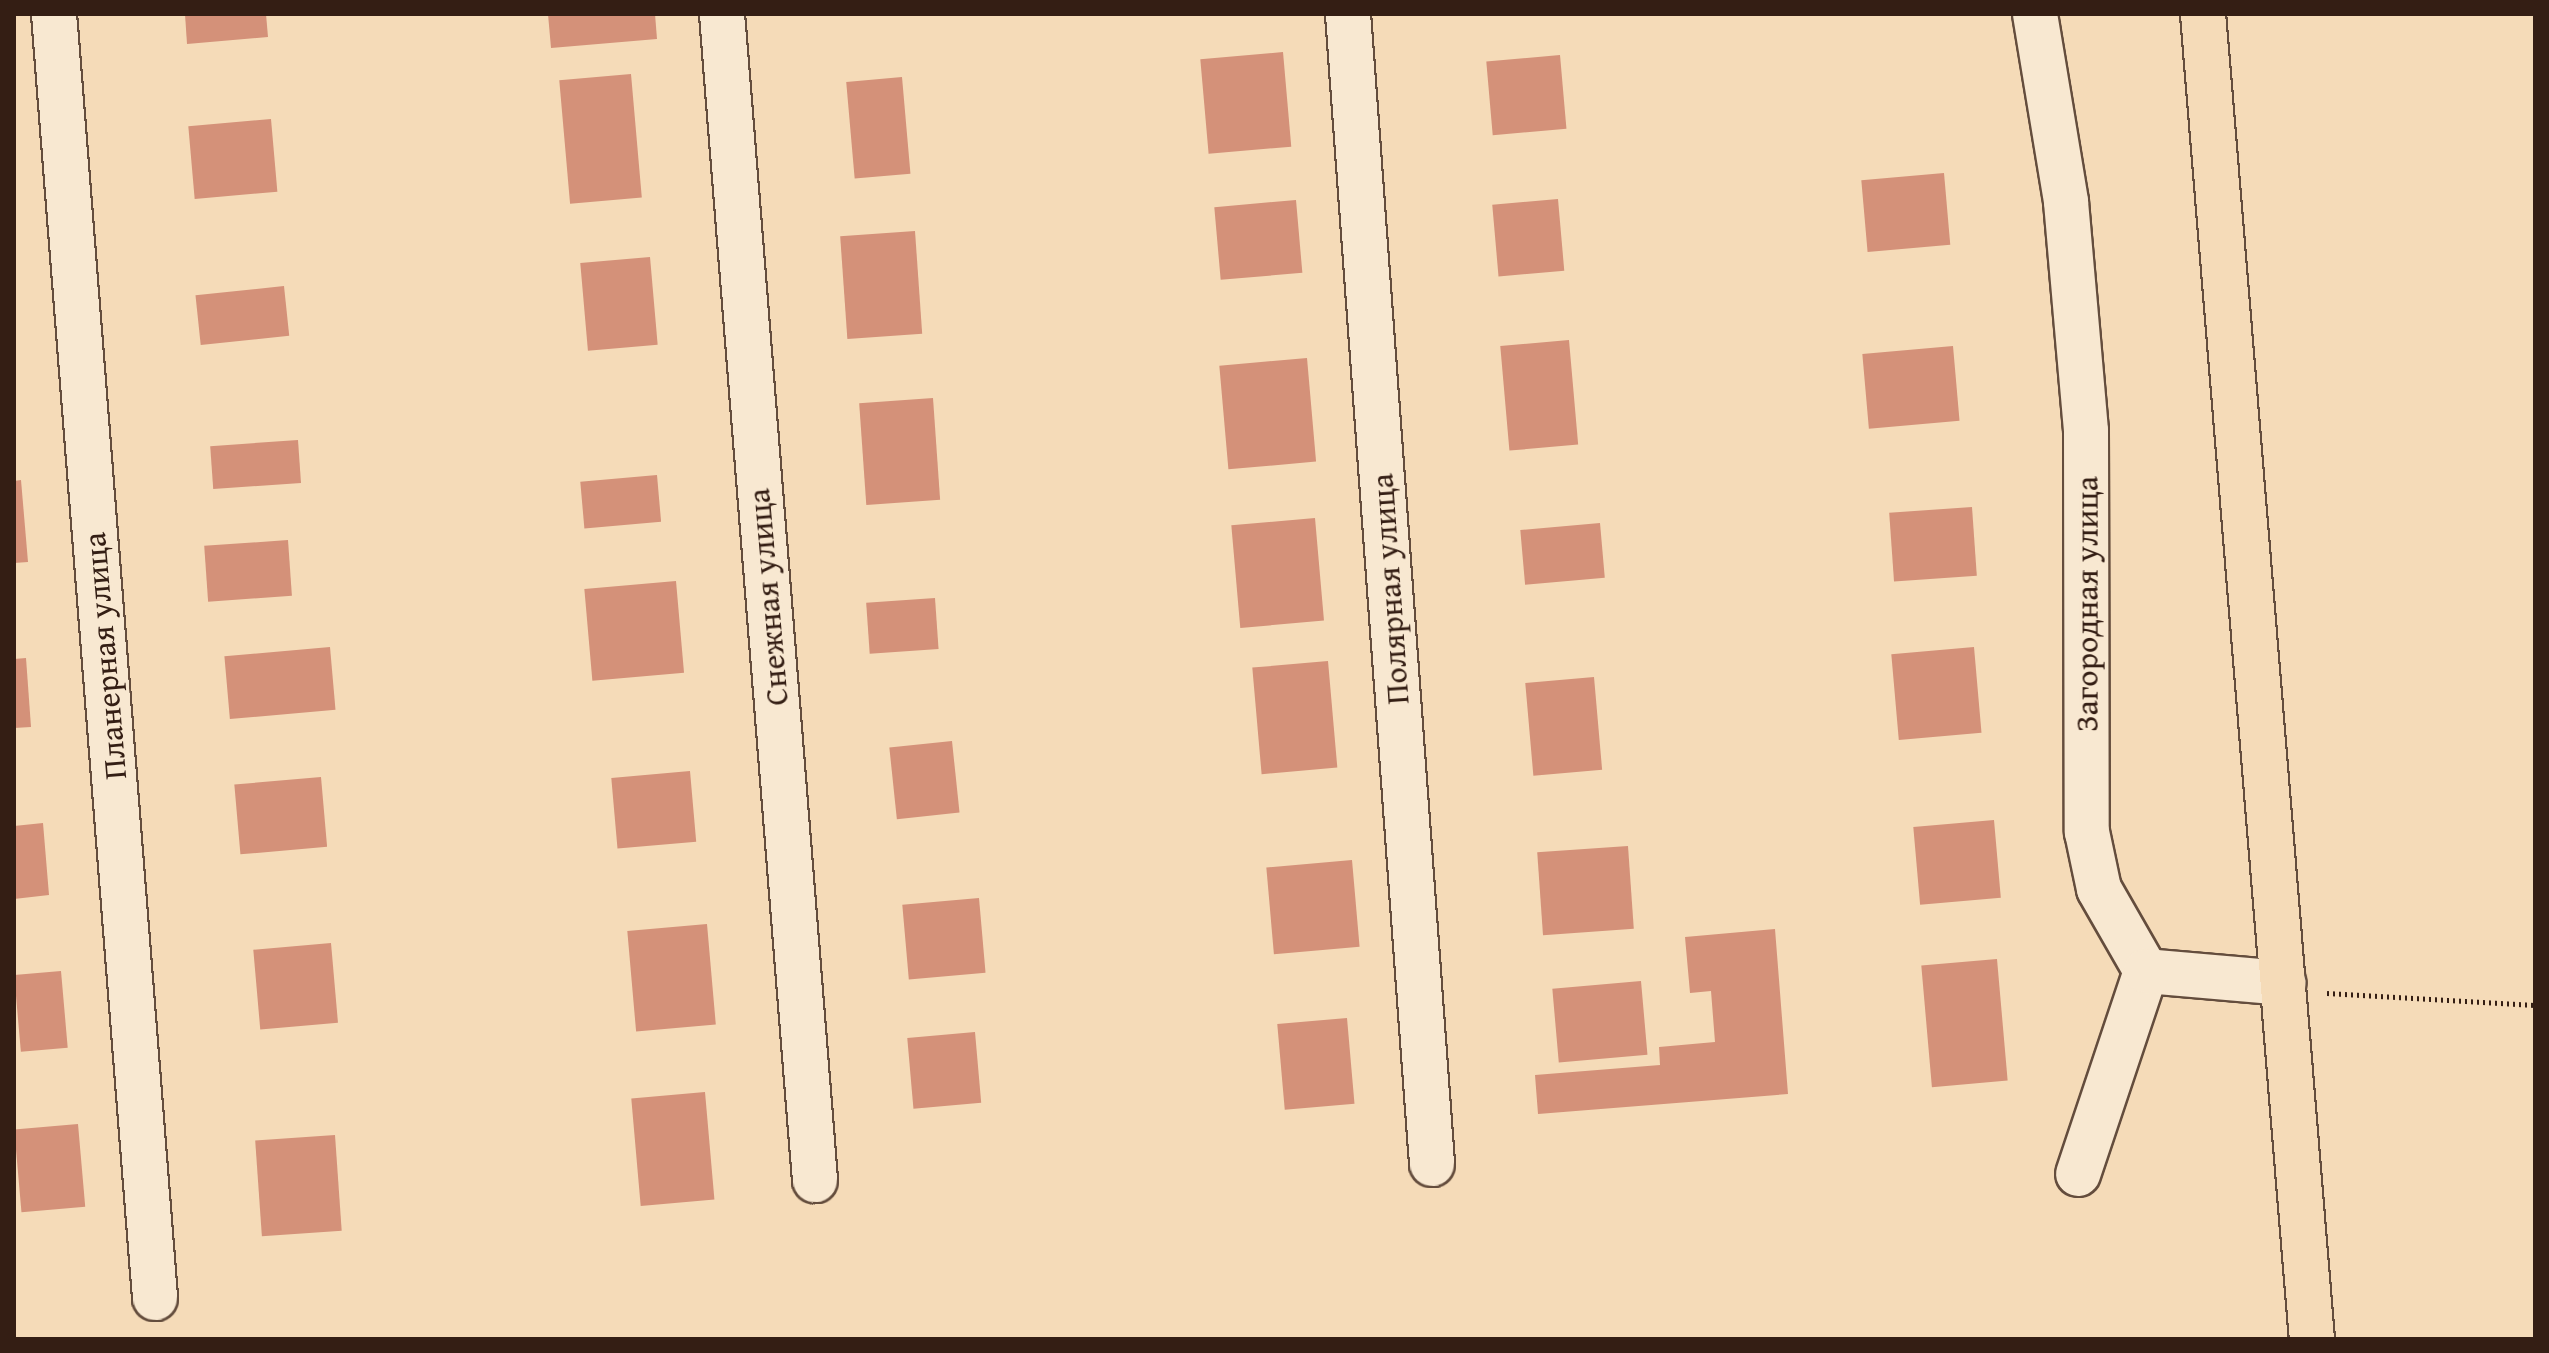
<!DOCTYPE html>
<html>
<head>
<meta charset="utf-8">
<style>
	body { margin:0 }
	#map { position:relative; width:2549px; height:1353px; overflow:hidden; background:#f5dbb8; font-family:"Gentium Book Plus",serif }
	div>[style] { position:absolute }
	.building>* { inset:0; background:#d49179; transform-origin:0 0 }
	.path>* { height:5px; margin-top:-2.5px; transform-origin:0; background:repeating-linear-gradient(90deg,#341e14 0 2px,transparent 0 6px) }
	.roads { filter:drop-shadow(2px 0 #644d3d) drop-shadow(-2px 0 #644d3d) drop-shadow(0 2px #644d3d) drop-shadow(0 -2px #644d3d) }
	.minor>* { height:44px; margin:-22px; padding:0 22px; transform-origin:22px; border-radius:22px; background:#f8e8d1 }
	.major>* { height:44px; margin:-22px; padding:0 22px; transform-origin:22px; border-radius:22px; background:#f5dbb8 }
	span { translate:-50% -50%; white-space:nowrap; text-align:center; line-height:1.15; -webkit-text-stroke:6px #f8e8d1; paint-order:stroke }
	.street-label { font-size:32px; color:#341e14 }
	.frame { position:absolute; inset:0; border:16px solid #341e14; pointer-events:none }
</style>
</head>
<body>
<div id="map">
	<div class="building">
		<div style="clip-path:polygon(185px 14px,266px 14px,268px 37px,187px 44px)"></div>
		<div style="clip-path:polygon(548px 14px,655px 14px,657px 39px,551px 48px)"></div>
		<div style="left:1283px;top:52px;width:95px;height:83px;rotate:85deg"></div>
		<div style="left:1560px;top:55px;width:74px;height:74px;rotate:85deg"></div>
		<div style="left:631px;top:74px;width:124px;height:72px;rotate:85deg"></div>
		<div style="left:902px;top:77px;width:97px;height:56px;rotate:85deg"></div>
		<div style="left:271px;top:119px;width:73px;height:83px;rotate:85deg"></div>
		<div style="left:1944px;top:173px;width:72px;height:83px;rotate:85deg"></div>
		<div style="left:1558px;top:199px;width:72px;height:66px;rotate:85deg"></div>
		<div style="left:1296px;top:200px;width:73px;height:82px;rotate:85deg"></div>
		<div style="left:915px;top:231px;width:103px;height:75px;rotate:86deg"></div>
		<div style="left:650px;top:257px;width:88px;height:70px;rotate:85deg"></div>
		<div style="left:284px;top:286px;width:50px;height:89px;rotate:84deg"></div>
		<div style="left:1569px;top:340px;width:105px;height:69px;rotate:85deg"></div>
		<div style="left:1953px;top:346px;width:75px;height:91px;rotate:85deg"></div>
		<div style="left:1307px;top:358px;width:104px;height:88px;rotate:85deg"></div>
		<div style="left:933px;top:398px;width:102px;height:74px;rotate:86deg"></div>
		<div style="left:298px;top:440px;width:43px;height:88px;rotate:86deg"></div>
		<div style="left:657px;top:475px;width:47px;height:77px;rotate:85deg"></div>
		<div style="clip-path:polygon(21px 480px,28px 562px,14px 563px,14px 481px)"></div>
		<div style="left:1972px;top:507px;width:69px;height:83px;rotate:86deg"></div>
		<div style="left:1315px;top:518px;width:103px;height:84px;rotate:85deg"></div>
		<div style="left:1600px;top:523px;width:55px;height:80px;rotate:85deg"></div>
		<div style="left:288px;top:540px;width:56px;height:84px;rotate:86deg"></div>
		<div style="left:676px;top:581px;width:92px;height:92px;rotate:85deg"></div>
		<div style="left:935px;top:598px;width:51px;height:69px;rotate:86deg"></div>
		<div style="left:330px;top:647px;width:63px;height:106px;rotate:85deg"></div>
		<div style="left:1974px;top:647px;width:86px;height:83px;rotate:85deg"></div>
		<div style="clip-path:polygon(26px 658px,31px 727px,14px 728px,14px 659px)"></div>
		<div style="left:1328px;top:661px;width:107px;height:76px;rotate:85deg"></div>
		<div style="left:1594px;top:677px;width:93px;height:69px;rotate:85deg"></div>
		<div style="left:952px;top:741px;width:72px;height:63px;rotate:84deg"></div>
		<div style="left:690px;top:771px;width:71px;height:79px;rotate:85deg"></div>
		<div style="left:321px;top:777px;width:70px;height:87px;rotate:85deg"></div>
		<div style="left:1994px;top:820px;width:78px;height:81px;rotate:85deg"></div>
		<div style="clip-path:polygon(43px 823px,49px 895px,14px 899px,14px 826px)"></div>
		<div style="left:1628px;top:846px;width:83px;height:91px;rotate:86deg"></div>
		<div style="left:1352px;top:860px;width:87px;height:86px;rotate:85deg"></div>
		<div style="left:979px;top:898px;width:75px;height:77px;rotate:85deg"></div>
		<div style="left:707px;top:924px;width:101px;height:80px;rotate:85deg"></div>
		<div style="clip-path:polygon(1775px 929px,1788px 1094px,1538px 1114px,1535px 1075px,1660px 1065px,1659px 1047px,1715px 1042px,1711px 991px,1690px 993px,1685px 937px)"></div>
		<div style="left:331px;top:943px;width:80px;height:78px;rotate:85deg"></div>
		<div style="left:1997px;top:959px;width:122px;height:76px;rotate:85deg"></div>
		<div style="left:61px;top:971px;width:77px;height:47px;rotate:85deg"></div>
		<div style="left:1641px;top:981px;width:74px;height:89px;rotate:85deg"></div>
		<div style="left:1347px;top:1018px;width:86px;height:70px;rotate:85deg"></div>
		<div style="left:975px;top:1032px;width:71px;height:68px;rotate:85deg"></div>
		<div style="left:705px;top:1092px;width:108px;height:74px;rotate:85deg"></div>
		<div style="left:78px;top:1124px;width:83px;height:64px;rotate:85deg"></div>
		<div style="left:335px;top:1135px;width:96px;height:80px;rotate:86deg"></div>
	</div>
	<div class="path">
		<div style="left:2327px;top:993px;width:208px;rotate:3.3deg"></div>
	</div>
	<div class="roads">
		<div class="minor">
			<div style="left:54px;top:14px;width:1288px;rotate:85.5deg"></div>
			<div style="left:722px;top:14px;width:1170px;rotate:85.44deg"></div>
			<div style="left:1348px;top:14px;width:1153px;rotate:85.82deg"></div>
			<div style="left:2035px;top:14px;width:191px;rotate:80.6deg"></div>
			<div style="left:2066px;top:202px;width:230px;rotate:85deg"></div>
			<div style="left:2086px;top:431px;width:401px;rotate:89.9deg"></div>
			<div style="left:2087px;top:832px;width:58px;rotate:78.1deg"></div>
			<div style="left:2099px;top:889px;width:95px;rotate:60.2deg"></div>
			<div style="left:2146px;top:971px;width:214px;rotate:108.5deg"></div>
			<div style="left:2146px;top:971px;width:138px;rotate:5deg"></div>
		</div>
		<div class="major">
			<div style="left:2203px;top:14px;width:1329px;rotate:85.3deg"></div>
		</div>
	</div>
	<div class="street-label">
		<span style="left:1390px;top:589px;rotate:-94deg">Полярная улица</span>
		<span style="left:768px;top:597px;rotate:-95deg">Снежная улица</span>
		<span style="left:2087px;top:604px;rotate:-90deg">Загородная улица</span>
		<span style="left:105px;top:656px;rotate:-95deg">Планерная улица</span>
	</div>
	<div class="frame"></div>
</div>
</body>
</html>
